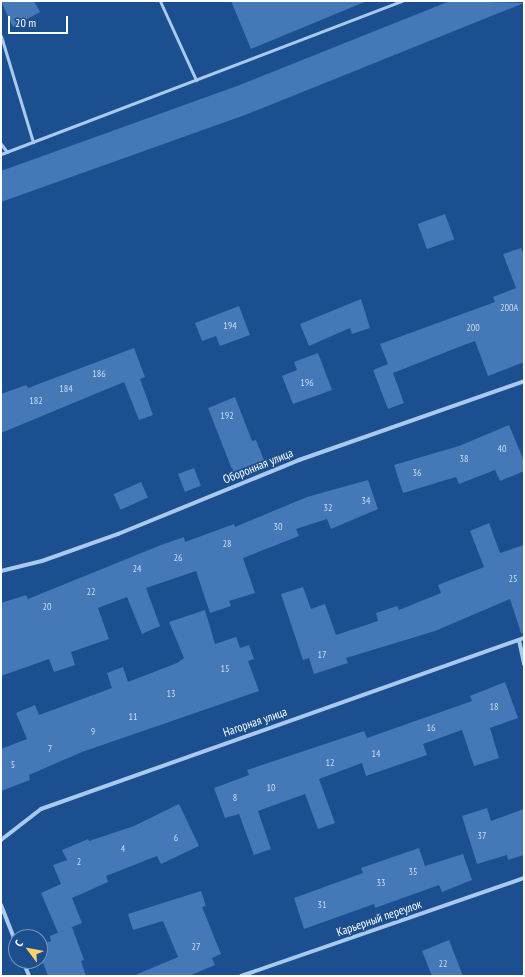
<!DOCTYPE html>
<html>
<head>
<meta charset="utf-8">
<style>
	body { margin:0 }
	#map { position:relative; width:525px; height:977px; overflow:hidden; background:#1b4f8f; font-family:"PT Sans Narrow",sans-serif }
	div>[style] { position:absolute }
	.building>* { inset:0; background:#4478b7; transform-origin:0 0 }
	.service>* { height:3px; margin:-1.5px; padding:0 1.5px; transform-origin:1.5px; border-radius:1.5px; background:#a9c9ee }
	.minor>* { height:4px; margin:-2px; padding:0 2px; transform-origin:2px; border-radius:2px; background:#a9c9ee }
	span { translate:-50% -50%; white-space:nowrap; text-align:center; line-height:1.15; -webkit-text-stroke:3px #1b4f8f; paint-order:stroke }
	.number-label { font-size:10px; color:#d0dded }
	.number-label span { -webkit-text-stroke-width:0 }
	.street-label { font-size:12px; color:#fff }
	.frame { position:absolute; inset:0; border:2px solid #fff; pointer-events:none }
	.north { position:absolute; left:8px; top:929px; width:40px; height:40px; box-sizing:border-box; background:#1b4f8f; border:1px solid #7695bc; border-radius:50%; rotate:302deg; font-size:11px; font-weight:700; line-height:16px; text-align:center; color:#fff }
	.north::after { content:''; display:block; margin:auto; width:14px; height:18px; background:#ffd166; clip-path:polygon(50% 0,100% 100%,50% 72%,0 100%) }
	.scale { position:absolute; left:8px; top:16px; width:60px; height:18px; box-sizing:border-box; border:2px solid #fff; border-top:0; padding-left:5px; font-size:12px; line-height:14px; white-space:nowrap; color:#fff; -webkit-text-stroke:3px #1b4f8f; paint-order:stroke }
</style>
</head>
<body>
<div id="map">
	<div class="building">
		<div style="clip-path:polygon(1px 1px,34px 1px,40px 12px,13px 27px)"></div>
		<div style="clip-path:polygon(231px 1px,367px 1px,251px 49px)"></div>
		<div style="clip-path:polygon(450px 1px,524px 3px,245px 115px,1px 202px,1px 171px,237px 86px)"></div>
		<div style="left:445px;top:214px;width:27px;height:29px;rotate:70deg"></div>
		<div style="clip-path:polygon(521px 248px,524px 256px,524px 362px,488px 376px,475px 341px,464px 345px,393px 373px,404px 403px,388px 409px,373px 370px,388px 364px,380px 344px,495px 302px,493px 297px,516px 288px,503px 254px)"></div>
		<div style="clip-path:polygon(361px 299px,370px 328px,352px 334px,350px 328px,309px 346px,300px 324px)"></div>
		<div style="clip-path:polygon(239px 306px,250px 335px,220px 346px,216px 336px,202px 341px,195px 323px)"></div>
		<div style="clip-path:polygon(134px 348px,145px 377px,140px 379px,153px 415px,139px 420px,124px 382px,1px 433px,1px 394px,26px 385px,28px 388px)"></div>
		<div style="clip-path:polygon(318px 353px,332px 390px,293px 404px,282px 376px,297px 370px,294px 362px)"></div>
		<div style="clip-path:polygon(235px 397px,252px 441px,256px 440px,264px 460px,233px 472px,208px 408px)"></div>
		<div style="clip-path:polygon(509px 425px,524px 461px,524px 471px,500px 481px,495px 470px,459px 484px,456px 477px,403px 493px,394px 465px,459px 446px)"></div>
		<div style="left:194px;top:468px;width:19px;height:17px;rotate:69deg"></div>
		<div style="clip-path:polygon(368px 480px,378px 509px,331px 529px,327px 519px,296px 529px,299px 536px,243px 558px,255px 593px,229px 601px,231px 606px,210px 613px,196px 571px,146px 588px,160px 626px,142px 634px,127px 597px,98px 608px,109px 639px,71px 652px,75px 665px,54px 672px,49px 659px,1px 676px,1px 603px,26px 595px,28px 599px,161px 545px,184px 537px,185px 542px,234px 524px,235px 527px,307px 497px)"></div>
		<div style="left:141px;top:482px;width:17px;height:30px;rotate:66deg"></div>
		<div style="clip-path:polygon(489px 523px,500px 553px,524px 545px,524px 633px,521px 633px,510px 599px,435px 631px,346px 658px,348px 663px,314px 674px,309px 658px,303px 660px,281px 594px,303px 587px,311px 609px,325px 604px,336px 635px,378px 621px,376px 613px,397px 606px,399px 610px,441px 593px,438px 585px,484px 567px,470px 531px)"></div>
		<div style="clip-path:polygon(205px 610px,215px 644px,236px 637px,240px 648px,249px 645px,254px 659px,248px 661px,259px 691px,82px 752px,29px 775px,30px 780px,1px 791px,1px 749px,27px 739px,16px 713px,35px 705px,39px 715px,112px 688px,107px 673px,123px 667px,128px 682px,177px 663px,184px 658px,169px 622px)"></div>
		<div style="clip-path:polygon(505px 682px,518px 718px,490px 728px,499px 758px,474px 766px,462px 730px,423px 744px,427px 755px,366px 776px,362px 763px,319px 779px,335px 823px,318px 829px,305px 794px,258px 811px,271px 849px,254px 855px,239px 814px,225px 818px,214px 788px,249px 775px,247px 770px,364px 731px,367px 738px,472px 701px,470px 696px)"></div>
		<div style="clip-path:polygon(179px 804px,199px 846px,161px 864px,157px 856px,106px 876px,108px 882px,72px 898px,82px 923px,58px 933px,41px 893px,61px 884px,53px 865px,67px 860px,62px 850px,88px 839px,89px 841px,134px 826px)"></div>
		<div style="clip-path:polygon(487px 808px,491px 821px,524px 809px,524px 855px,508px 860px,507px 855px,477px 864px,462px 816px)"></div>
		<div style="clip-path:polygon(419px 848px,425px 866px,463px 854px,472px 880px,442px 892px,439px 885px,375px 908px,374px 904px,304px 929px,294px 898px,363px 873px,361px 868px)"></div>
		<div style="clip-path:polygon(201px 891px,206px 906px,202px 907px,221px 954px,212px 958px,215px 965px,189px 976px,133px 976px,178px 957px,163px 921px,133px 930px,128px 914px)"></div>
		<div style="clip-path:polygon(72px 927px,84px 960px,81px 961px,86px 976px,48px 976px,40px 955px,40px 945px,51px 941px,50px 936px)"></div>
		<div style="clip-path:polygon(449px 940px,463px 976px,432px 976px,422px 951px)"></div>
	</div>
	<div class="service">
		<div style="left:160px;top:1px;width:87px;rotate:65.5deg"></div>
		<div style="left:1px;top:36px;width:111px;rotate:73.2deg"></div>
		<div style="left:1px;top:144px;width:10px;rotate:53deg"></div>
		<div style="left:1px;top:154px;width:429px;rotate:-20.9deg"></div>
	</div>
	<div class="minor">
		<div style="left:1px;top:571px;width:42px;rotate:-13.7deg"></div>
		<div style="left:42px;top:561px;width:81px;rotate:-19.6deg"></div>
		<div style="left:118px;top:534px;width:196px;rotate:-22.2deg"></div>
		<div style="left:299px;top:460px;width:238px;rotate:-19.3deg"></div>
		<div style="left:519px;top:640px;width:25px;rotate:78deg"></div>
		<div style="left:1px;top:840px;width:51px;rotate:-37.8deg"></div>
		<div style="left:41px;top:809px;width:512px;rotate:-19.5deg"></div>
		<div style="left:1px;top:905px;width:41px;rotate:68.5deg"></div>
		<div style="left:23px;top:961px;width:16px;rotate:68deg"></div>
		<div style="left:241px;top:976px;width:299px;rotate:-19.1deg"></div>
	</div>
	<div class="number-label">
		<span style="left:509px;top:308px">200А</span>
		<span style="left:230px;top:326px">194</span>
		<span style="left:473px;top:328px">200</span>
		<span style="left:99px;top:374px">186</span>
		<span style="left:307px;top:383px">196</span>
		<span style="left:66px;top:389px">184</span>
		<span style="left:36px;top:401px">182</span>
		<span style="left:227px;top:416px">192</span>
		<span style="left:502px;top:449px">40</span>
		<span style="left:464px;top:459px">38</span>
		<span style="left:417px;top:473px">36</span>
		<span style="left:366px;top:501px">34</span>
		<span style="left:328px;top:508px">32</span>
		<span style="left:278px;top:527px">30</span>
		<span style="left:227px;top:544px">28</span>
		<span style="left:178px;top:558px">26</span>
		<span style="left:137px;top:569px">24</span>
		<span style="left:513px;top:579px">25</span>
		<span style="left:91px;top:592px">22</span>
		<span style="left:47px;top:607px">20</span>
		<span style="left:322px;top:655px">17</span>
		<span style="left:225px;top:669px">15</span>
		<span style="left:171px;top:694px">13</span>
		<span style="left:494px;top:707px">18</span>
		<span style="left:133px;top:717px">11</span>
		<span style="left:431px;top:728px">16</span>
		<span style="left:93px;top:732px">9</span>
		<span style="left:50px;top:749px">7</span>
		<span style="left:376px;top:754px">14</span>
		<span style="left:330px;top:763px">12</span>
		<span style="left:13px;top:765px">5</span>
		<span style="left:271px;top:788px">10</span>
		<span style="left:235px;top:798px">8</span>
		<span style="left:482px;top:836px">37</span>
		<span style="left:176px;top:838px">6</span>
		<span style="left:123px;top:849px">4</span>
		<span style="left:79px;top:862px">2</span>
		<span style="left:413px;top:872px">35</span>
		<span style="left:381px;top:883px">33</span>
		<span style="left:322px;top:905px">31</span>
		<span style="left:196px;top:947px">27</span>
		<span style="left:443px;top:964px">22</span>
	</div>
	<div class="street-label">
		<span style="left:258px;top:466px;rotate:-22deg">Оборонная улица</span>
		<span style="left:255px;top:722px;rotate:-19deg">Нагорная улица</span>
		<span style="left:379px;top:918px;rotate:-19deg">Карьерный переулок</span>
	</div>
	<div class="frame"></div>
	<div class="north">С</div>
	<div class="scale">20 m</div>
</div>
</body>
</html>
